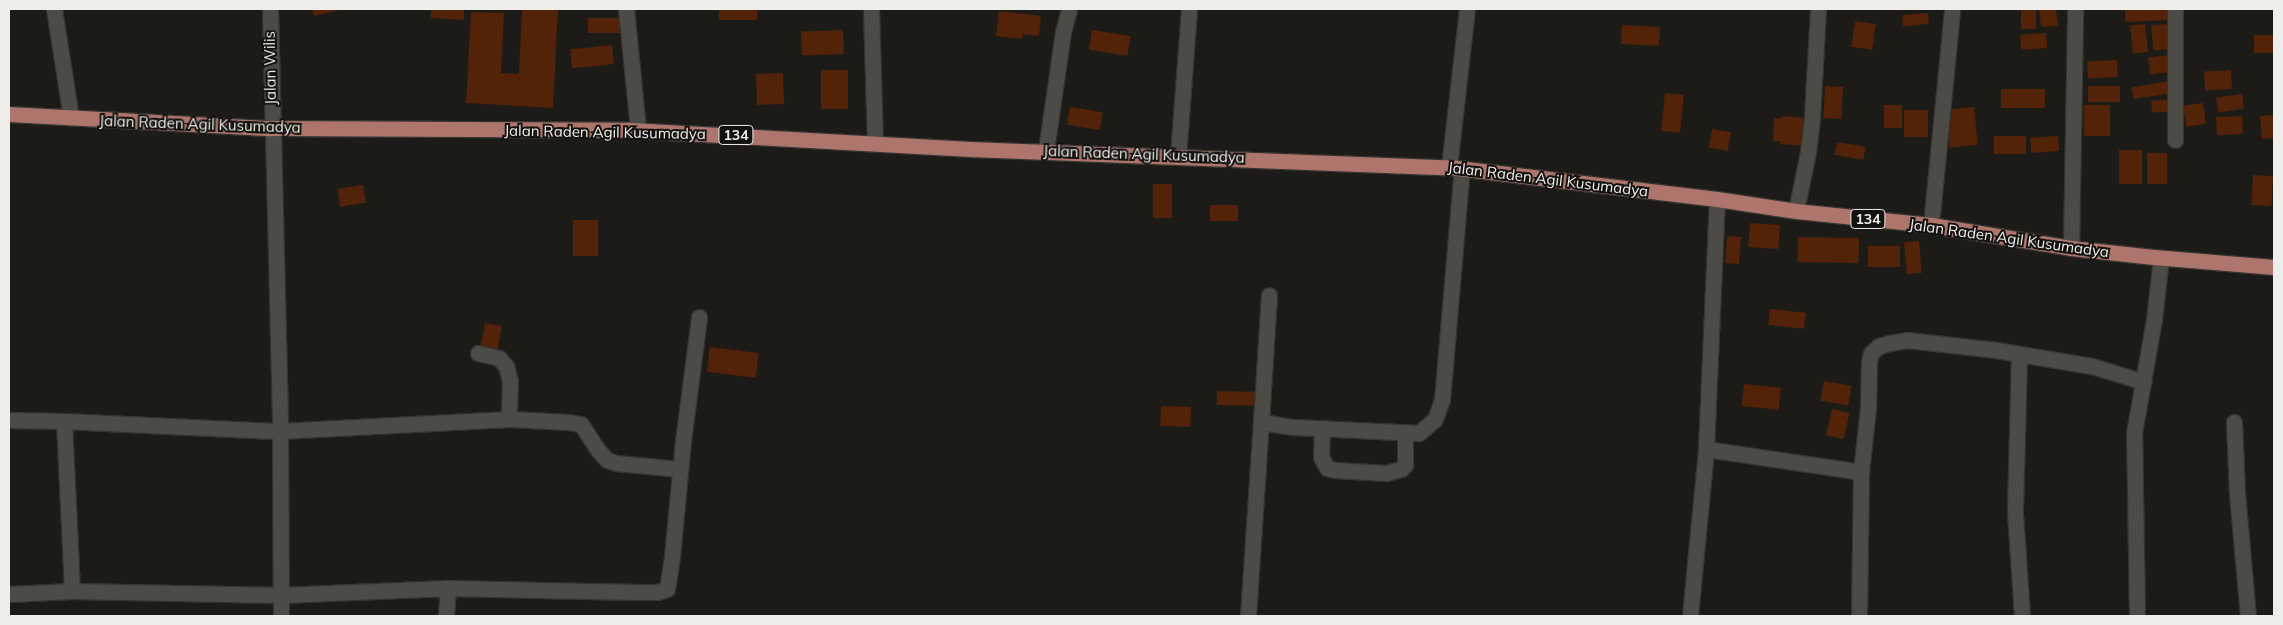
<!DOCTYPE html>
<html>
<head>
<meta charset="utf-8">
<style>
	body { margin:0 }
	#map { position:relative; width:2283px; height:625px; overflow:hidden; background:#1d1b17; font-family:Mulish,sans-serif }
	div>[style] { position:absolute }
	.building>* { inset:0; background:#522308; transform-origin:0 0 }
	.roads { filter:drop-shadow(1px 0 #353432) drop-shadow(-1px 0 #353432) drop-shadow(0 1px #353432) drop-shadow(0 -1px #353432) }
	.minor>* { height:15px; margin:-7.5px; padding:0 7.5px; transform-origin:7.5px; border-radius:7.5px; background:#4c4b46 }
	.secondary>* { height:15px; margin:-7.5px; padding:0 7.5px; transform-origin:7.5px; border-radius:7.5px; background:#4c4b46 }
	.primary>* { height:15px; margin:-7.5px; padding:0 7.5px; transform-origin:7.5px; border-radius:7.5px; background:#ad756b }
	span { translate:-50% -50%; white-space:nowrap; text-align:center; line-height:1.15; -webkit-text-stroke:4px #14120f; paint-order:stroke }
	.shield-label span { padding:1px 4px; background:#14120f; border:1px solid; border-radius:4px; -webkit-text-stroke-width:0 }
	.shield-label { font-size:14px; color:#efeeeb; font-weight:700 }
	.street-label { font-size:15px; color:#efeeeb }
	.frame { position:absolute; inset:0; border:10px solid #efeeeb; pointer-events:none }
</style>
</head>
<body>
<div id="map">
	<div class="building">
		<div style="clip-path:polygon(312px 9px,343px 9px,314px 16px)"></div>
		<div style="clip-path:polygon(431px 9px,464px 9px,464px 20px,431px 18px)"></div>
		<div style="clip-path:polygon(522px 9px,558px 9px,553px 108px,466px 103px,471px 12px,504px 13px,501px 73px,519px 74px)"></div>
		<div style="left:719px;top:9px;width:38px;height:11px"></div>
		<div style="left:2021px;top:9px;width:15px;height:20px"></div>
		<div style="clip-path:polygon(2039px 9px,2056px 9px,2058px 26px,2041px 27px)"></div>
		<div style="clip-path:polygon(2125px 9px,2168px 9px,2169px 20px,2125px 22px)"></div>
		<div style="clip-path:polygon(999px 11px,1041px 16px,1039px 36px,1023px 34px,1022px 39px,996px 36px)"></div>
		<div style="left:1928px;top:13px;width:11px;height:26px;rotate:85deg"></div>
		<div style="left:624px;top:18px;width:15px;height:36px;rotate:90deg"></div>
		<div style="left:1855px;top:21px;width:21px;height:26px;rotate:8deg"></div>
		<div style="left:2145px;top:24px;width:28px;height:15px;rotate:84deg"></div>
		<div style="left:2169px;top:24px;width:25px;height:18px;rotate:85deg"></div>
		<div style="left:1622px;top:25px;width:38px;height:19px;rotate:3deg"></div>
		<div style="left:843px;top:30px;width:24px;height:42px;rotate:88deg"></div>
		<div style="left:1092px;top:30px;width:39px;height:20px;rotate:9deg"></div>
		<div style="left:2046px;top:33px;width:15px;height:26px;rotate:86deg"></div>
		<div style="left:2254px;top:35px;width:20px;height:18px"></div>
		<div style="left:612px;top:45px;width:19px;height:42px;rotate:84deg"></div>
		<div style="left:2169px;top:55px;width:17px;height:21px;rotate:83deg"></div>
		<div style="left:2117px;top:60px;width:17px;height:30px;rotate:87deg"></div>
		<div style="left:821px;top:70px;width:27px;height:39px"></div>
		<div style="left:2231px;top:70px;width:19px;height:27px;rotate:87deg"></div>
		<div style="left:783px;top:73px;width:31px;height:27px;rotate:88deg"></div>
		<div style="left:2171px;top:81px;width:12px;height:40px;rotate:81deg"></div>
		<div style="left:1825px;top:86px;width:18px;height:32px;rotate:3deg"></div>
		<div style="left:2120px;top:86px;width:16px;height:32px;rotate:90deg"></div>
		<div style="left:2045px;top:89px;width:19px;height:44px;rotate:90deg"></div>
		<div style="left:1665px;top:93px;width:19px;height:38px;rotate:6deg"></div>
		<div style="left:2242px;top:94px;width:15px;height:26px;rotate:82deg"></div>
		<div style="left:2172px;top:99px;width:12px;height:21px;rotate:85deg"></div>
		<div style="left:2203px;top:103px;width:21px;height:20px;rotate:82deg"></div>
		<div style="left:1902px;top:105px;width:23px;height:18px;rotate:90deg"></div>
		<div style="left:2084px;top:105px;width:26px;height:31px"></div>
		<div style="left:1070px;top:107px;width:33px;height:18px;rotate:9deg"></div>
		<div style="left:1974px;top:107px;width:38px;height:29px;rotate:84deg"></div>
		<div style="left:1904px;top:110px;width:24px;height:27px"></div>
		<div style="clip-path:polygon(2274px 115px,2274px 138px,2262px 139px,2260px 116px)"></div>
		<div style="clip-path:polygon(1782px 116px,1806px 118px,1804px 146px,1780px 144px,1780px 141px,1773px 141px,1774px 118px,1782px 118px)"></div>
		<div style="left:2242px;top:116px;width:18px;height:26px;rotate:87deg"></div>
		<div style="left:1712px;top:129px;width:19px;height:19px;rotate:9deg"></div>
		<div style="left:1994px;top:136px;width:32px;height:18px"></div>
		<div style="left:2058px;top:136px;width:15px;height:28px;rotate:86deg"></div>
		<div style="left:1837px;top:142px;width:29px;height:13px;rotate:10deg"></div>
		<div style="left:2119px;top:150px;width:23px;height:34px"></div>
		<div style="left:2147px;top:153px;width:20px;height:31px"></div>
		<div style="left:2253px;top:175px;width:20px;height:30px;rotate:3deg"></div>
		<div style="left:1153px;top:184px;width:19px;height:34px"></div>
		<div style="left:363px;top:185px;width:18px;height:26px;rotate:81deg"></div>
		<div style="left:1210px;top:205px;width:28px;height:16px"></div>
		<div style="left:573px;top:220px;width:25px;height:36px"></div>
		<div style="left:1750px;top:223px;width:30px;height:24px;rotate:4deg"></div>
		<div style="left:1727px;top:236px;width:14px;height:27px;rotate:4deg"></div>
		<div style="left:1798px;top:237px;width:61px;height:25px;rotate:1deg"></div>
		<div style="left:1919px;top:241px;width:32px;height:15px;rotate:85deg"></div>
		<div style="left:1868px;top:246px;width:32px;height:21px"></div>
		<div style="left:1770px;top:309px;width:36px;height:16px;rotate:6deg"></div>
		<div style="left:485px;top:323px;width:17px;height:28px;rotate:10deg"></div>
		<div style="left:710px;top:347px;width:49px;height:25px;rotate:7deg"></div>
		<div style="left:1824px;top:381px;width:28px;height:20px;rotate:10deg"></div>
		<div style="left:1744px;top:384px;width:37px;height:22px;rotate:6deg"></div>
		<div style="left:1217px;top:391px;width:41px;height:14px;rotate:1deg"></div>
		<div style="left:1161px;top:406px;width:30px;height:20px;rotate:2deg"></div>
		<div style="left:1832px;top:409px;width:18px;height:27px;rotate:13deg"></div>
	</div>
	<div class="roads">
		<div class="minor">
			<div style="left:54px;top:9px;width:110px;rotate:81.1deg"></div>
			<div style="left:626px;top:9px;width:122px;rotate:84.3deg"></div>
			<div style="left:871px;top:9px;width:133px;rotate:88.3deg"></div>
			<div style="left:2175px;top:9px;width:131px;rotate:90deg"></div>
			<div style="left:1046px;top:150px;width:119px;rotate:-81.8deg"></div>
			<div style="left:1063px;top:32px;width:24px;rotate:-75deg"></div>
			<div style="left:1178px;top:156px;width:147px;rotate:-85.7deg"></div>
			<div style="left:1796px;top:211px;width:60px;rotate:-78.5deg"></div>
			<div style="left:1808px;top:152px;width:35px;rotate:-83deg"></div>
			<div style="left:1812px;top:117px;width:108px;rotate:-86.8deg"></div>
			<div style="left:1931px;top:225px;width:217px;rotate:-84.4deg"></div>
			<div style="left:2071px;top:248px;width:239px;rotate:-89deg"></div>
			<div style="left:478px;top:353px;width:22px;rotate:13deg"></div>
			<div style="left:499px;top:358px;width:11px;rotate:49deg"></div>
			<div style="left:506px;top:366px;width:16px;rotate:75deg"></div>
			<div style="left:510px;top:381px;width:38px;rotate:92deg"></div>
			<div style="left:2019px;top:356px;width:157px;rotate:91.5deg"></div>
			<div style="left:2015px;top:513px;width:103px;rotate:86.1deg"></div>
			<div style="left:9px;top:420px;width:55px;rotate:1deg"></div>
			<div style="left:64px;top:421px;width:216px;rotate:2.7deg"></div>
			<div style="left:280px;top:431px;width:229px;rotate:-3deg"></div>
			<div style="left:509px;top:419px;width:59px;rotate:2.9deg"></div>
			<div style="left:568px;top:422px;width:13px;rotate:9deg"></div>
			<div style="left:581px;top:424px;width:31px;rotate:57deg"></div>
			<div style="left:598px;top:450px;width:13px;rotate:48deg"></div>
			<div style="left:607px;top:460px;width:9px;rotate:18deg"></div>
			<div style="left:616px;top:463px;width:64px;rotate:5.4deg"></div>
			<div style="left:64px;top:421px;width:170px;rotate:87.3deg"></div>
			<div style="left:1261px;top:422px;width:127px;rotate:-86.4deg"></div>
			<div style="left:2234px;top:422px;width:71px;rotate:87.6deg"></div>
			<div style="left:2237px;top:493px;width:123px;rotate:84.9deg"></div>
			<div style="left:1322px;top:428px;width:29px;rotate:92deg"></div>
			<div style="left:1321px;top:457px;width:13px;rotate:61deg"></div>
			<div style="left:1327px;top:468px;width:8px;rotate:14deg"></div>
			<div style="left:1335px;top:470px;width:51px;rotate:3.4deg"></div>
			<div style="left:1386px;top:473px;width:16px;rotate:-15deg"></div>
			<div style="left:1401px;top:469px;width:6px;rotate:-45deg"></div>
			<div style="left:1405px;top:465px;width:33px;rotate:-90deg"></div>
			<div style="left:1706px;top:449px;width:157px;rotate:8.4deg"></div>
			<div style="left:1861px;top:472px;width:144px;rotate:90.8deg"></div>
			<div style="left:1861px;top:472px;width:64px;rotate:-83.8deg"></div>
			<div style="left:1868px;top:408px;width:46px;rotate:-88.8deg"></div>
			<div style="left:1869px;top:362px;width:9px;rotate:-77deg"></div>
			<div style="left:1871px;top:353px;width:11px;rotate:-41deg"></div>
			<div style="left:1879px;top:346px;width:10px;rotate:-17deg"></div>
			<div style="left:1889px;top:343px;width:18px;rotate:-9deg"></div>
			<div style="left:1907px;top:340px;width:90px;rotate:6.4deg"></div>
			<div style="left:1996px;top:350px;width:97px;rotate:9.5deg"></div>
			<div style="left:2092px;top:366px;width:54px;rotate:17.1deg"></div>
			<div style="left:9px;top:594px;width:63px;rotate:-2.7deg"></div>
			<div style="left:72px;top:591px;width:209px;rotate:1.1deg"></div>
			<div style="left:281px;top:595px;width:167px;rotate:-2.4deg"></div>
			<div style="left:448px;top:588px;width:193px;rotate:1.2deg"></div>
			<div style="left:641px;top:592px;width:16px"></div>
			<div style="left:657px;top:592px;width:10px;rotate:-17deg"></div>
			<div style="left:667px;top:589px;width:32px;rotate:-81deg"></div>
			<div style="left:672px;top:557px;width:117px;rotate:-84.6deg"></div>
			<div style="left:683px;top:441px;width:125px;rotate:-82.6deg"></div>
			<div style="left:446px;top:616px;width:28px;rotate:-86deg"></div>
			<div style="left:1248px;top:616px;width:194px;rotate:-86.2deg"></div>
			<div style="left:1261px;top:422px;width:33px;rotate:9deg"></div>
			<div style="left:1294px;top:427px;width:125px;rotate:2.7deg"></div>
			<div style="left:1419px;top:433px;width:21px;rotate:-41deg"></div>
			<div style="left:1435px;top:419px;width:20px;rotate:-70deg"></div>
			<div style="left:1442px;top:400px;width:233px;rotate:-85.1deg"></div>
			<div style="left:1690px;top:616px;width:168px;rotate:-84.5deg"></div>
			<div style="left:1706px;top:449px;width:250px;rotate:-87.5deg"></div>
			<div style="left:2137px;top:616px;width:183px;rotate:-90.9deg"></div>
			<div style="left:2134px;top:433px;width:115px;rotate:-80deg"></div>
			<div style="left:2154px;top:320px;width:62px;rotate:-83.6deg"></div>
		</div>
		<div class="secondary">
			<div style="left:270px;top:9px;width:422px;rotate:88.6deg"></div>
			<div style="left:280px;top:431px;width:185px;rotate:89.7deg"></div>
			<div style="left:1449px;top:167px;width:159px;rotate:-83.5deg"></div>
		</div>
		<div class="primary">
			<div style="left:9px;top:114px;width:262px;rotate:3.1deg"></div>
			<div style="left:271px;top:128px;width:358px;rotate:0.3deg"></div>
			<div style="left:629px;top:130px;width:343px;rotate:3.2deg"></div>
			<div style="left:971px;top:149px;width:478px;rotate:2.2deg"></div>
			<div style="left:1449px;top:167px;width:270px;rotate:6.8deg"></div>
			<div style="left:1717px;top:199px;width:80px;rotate:8.6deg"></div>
			<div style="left:1796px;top:211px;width:136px;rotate:5.9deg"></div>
			<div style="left:1931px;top:225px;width:142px;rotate:9.3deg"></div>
			<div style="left:2071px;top:248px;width:83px;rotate:6.2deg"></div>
			<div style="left:2154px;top:257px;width:120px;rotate:4.8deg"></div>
		</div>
	</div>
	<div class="shield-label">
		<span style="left:736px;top:135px">134</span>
		<span style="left:1868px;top:219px">134</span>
	</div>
	<div class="street-label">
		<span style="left:270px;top:68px;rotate:-91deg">Jalan Wilis</span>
		<span style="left:200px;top:124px;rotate:2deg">Jalan Raden Agil Kusumadya</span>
		<span style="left:605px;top:132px;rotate:1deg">Jalan Raden Agil Kusumadya</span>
		<span style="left:1144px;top:154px;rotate:2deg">Jalan Raden Agil Kusumadya</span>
		<span style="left:1548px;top:179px;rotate:7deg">Jalan Raden Agil Kusumadya</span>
		<span style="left:2009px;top:238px;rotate:8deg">Jalan Raden Agil Kusumadya</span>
	</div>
	<div class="frame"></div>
</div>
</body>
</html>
